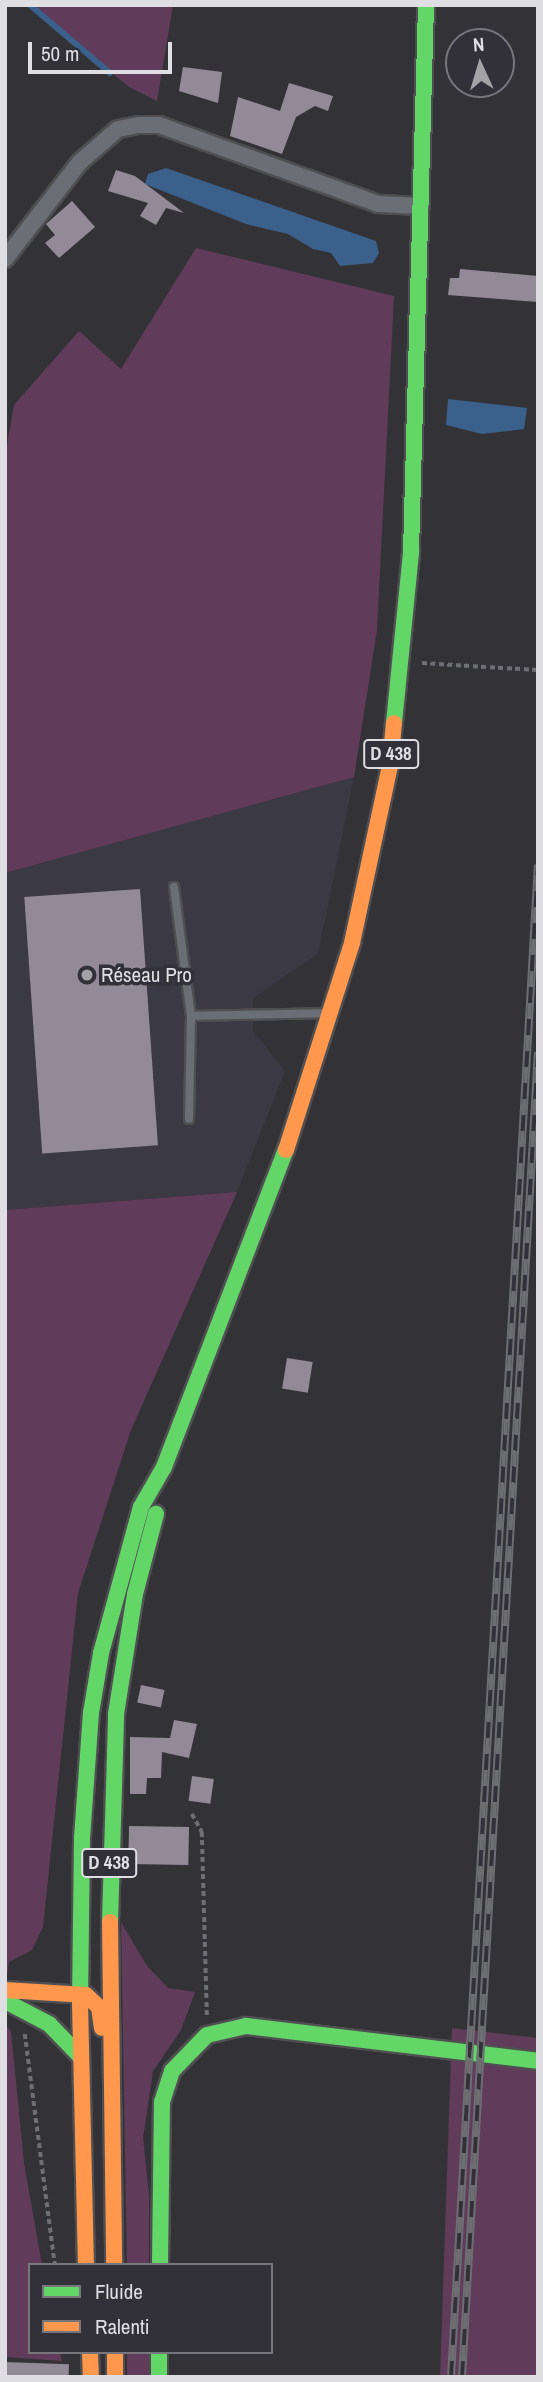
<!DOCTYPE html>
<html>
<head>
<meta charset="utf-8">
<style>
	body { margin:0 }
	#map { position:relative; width:543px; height:2382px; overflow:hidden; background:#333337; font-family:"Archivo Narrow",sans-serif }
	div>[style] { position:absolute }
	.built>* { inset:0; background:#3a3944 }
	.green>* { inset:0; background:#613b5a; transform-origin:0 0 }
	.water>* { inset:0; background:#3b608b }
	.stream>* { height:6px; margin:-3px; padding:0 3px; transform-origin:3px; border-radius:3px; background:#3b608b }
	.building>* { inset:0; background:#928b97; transform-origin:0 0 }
	.path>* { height:3.5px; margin-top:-1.75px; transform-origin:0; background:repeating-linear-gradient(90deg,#6e6f75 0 5px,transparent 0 8.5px) }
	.roads { filter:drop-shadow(2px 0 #4f4f52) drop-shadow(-2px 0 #4f4f52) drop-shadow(0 2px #4f4f52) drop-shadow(0 -2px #4f4f52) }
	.lane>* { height:8px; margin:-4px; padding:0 4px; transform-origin:4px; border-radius:4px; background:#6c6e75 }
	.street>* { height:16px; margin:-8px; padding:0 8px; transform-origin:8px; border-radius:8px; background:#6c6e75 }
	.fast>* { height:16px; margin:-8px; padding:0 8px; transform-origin:8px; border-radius:8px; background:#63d668 }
	.slow>* { height:16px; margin:-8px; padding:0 8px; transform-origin:8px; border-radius:8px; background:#ff974d }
	.rail>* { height:8px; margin-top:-4px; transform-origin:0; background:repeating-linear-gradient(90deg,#323139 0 16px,#6c6e72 0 32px); box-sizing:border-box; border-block:2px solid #6c6e72 }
	.dots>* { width:19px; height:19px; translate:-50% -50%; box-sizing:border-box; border:4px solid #323139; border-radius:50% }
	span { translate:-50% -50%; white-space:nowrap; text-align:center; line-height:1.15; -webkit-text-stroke:7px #323139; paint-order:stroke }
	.shield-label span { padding:2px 5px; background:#323139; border:2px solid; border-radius:5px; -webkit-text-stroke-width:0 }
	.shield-label { font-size:19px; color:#dfdee3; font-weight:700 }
	.poi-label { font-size:21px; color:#dfdee3 }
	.left { translate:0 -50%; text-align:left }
	.frame { position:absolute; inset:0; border:7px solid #dfdee3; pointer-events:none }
	.legend { position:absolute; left:28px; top:2263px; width:245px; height:91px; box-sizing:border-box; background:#323139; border:2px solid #77767d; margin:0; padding:9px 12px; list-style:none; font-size:21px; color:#dfdee3 }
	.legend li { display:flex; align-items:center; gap:14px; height:35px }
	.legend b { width:35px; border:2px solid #77767d }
	.north { position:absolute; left:445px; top:28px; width:70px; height:70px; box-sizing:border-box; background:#323139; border:2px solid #77767d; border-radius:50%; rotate:356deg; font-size:19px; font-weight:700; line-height:28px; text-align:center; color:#dfdee3 }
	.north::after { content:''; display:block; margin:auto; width:24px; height:32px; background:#a3a2a7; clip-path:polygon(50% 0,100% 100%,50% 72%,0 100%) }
	.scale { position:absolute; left:28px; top:42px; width:144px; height:32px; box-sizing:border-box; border:4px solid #dfdee3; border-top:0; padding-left:9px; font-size:21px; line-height:24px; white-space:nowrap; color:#dfdee3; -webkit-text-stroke:5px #323139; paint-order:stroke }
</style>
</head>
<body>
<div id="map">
	<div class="built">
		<div style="clip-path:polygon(354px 777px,318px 954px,253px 998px,253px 1031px,285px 1071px,237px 1192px,5px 1210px,5px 873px)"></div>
	</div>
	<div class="green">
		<div style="clip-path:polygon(30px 5px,173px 5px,157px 101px,129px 87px)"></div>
		<div style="clip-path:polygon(196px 248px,394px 296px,377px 630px,354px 777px,5px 873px,5px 457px,14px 405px,79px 331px,121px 369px)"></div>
		<div style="clip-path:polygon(237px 1192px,131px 1430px,78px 1593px,43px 1927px,32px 1950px,9px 1962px,5px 1989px,5px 1210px)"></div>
		<div style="clip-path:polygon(121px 1922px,147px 1966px,168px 1988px,195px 1992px,181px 2030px,153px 2071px,143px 2138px,149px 2195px,149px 2265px,127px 2265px)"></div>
		<div style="clip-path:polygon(5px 2025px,11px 2031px,24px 2163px,42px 2265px,30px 2265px,30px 2352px,60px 2352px,62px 2361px,5px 2357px)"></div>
		<div style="clip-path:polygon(452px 2028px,538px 2038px,538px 2377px,440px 2377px)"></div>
		<div style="left:127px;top:2352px;width:22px;height:25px"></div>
	</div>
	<div class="water">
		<div style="clip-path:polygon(166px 168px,376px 241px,379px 253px,373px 263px,340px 266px,331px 253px,313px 249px,288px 234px,246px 224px,145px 184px,148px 174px)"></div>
		<div style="clip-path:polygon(448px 399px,527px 408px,524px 429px,482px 434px,446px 425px)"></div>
	</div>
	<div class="stream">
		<div style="left:30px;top:5px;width:105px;rotate:40.4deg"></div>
	</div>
	<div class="building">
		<div style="clip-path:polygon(183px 67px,222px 72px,218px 103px,179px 91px)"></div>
		<div style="clip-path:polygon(289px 83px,333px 96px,328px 111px,315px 106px,296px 117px,282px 154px,230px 136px,238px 97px,280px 111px)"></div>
		<div style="clip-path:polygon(116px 170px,135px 176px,184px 213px,166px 208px,156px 225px,140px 216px,148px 203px,108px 191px)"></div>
		<div style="clip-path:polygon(72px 201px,95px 227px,59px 258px,45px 243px,55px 235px,46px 224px)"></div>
		<div style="clip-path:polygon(460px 269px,538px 276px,538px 302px,448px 295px,450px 278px,459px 278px)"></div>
		<div style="left:140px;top:889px;width:257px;height:116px;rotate:86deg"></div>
		<div style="left:287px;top:1358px;width:26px;height:31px;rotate:9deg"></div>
		<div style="left:141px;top:1685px;width:24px;height:18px;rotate:12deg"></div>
		<div style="clip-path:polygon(174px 1720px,197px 1724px,189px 1758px,162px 1752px,161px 1778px,147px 1778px,146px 1794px,130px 1794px,130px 1737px,170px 1738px)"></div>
		<div style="left:192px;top:1776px;width:22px;height:25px;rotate:8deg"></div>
		<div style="left:129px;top:1826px;width:60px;height:38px;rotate:1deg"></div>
		<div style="left:5px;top:2362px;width:64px;height:15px;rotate:2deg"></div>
	</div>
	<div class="path">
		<div style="left:422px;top:663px;width:116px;rotate:3.5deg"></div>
		<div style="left:192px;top:1814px;width:21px;rotate:61deg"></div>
		<div style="left:202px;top:1832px;width:184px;rotate:88.4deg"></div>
		<div style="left:25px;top:2034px;width:233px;rotate:82.6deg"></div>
	</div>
	<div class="roads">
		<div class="lane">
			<div style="left:174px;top:887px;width:130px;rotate:82.5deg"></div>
			<div style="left:191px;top:1016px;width:103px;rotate:91.1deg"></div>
			<div style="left:191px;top:1016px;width:138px;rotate:-1.2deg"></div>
		</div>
		<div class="street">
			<div style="left:5px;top:259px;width:123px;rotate:-52.3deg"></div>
			<div style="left:80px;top:162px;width:50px;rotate:-41deg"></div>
			<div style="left:118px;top:129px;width:21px;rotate:-11deg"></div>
			<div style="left:139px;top:125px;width:20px"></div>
			<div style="left:159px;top:125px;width:233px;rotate:19.8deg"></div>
			<div style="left:378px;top:204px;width:43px;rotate:2.7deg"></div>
		</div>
		<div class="fast">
			<div style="left:394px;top:723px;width:172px;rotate:-84.3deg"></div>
			<div style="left:411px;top:552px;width:547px;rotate:-88.43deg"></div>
			<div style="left:110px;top:1922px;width:208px;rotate:-88.3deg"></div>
			<div style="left:116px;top:1714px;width:121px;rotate:-81deg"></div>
			<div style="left:135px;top:1594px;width:83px;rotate:-75.3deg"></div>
			<div style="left:5px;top:2001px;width:50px;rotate:27.6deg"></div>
			<div style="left:49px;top:2024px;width:45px;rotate:45.9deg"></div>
			<div style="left:80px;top:2003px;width:165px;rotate:-89.3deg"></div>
			<div style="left:82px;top:1838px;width:125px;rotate:-85.9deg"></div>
			<div style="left:91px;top:1713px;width:61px;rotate:-80.5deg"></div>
			<div style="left:101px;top:1653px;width:151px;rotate:-74.7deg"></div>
			<div style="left:141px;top:1507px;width:46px;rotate:-60.1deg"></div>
			<div style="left:164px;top:1467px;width:340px;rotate:-69deg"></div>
			<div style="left:160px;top:2265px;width:163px;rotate:-89.3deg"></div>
			<div style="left:162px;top:2102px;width:33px;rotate:-72deg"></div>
			<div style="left:172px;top:2071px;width:50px;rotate:-45.8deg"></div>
			<div style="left:207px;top:2035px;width:40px;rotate:-13deg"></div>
			<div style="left:246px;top:2026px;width:294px;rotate:6.8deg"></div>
			<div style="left:159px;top:2352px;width:25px;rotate:90deg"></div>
		</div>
		<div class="slow">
			<div style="left:286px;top:1150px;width:217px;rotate:-72.3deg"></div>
			<div style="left:352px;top:943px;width:182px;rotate:-77.9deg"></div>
			<div style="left:390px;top:765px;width:42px;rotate:-84.6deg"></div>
			<div style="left:110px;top:1922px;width:343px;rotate:89.3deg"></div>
			<div style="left:5px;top:1990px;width:81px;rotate:3.5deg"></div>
			<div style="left:86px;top:1995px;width:18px;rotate:43deg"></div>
			<div style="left:99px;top:2007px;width:21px;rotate:82deg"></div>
			<div style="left:80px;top:2003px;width:262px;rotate:88.7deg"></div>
			<div style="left:90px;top:2352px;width:25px;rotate:88deg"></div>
			<div style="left:115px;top:2352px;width:25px;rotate:90deg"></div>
		</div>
	</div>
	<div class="rail">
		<div style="left:451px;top:2377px;width:1515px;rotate:-86.71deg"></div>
		<div style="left:462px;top:2377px;width:1327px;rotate:-86.72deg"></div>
	</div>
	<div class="dots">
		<div style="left:87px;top:975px;background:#a3a2a7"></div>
	</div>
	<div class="shield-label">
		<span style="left:391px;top:754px">D 438</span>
		<span style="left:109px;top:1863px">D 438</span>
	</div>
	<div class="poi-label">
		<span class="left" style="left:101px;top:975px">Réseau Pro</span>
	</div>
	<div class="frame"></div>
	<ul class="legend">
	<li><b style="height:9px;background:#63d668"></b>Fluide</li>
	<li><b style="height:9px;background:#ff974d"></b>Ralenti</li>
	</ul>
	<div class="north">N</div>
	<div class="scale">50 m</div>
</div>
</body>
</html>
